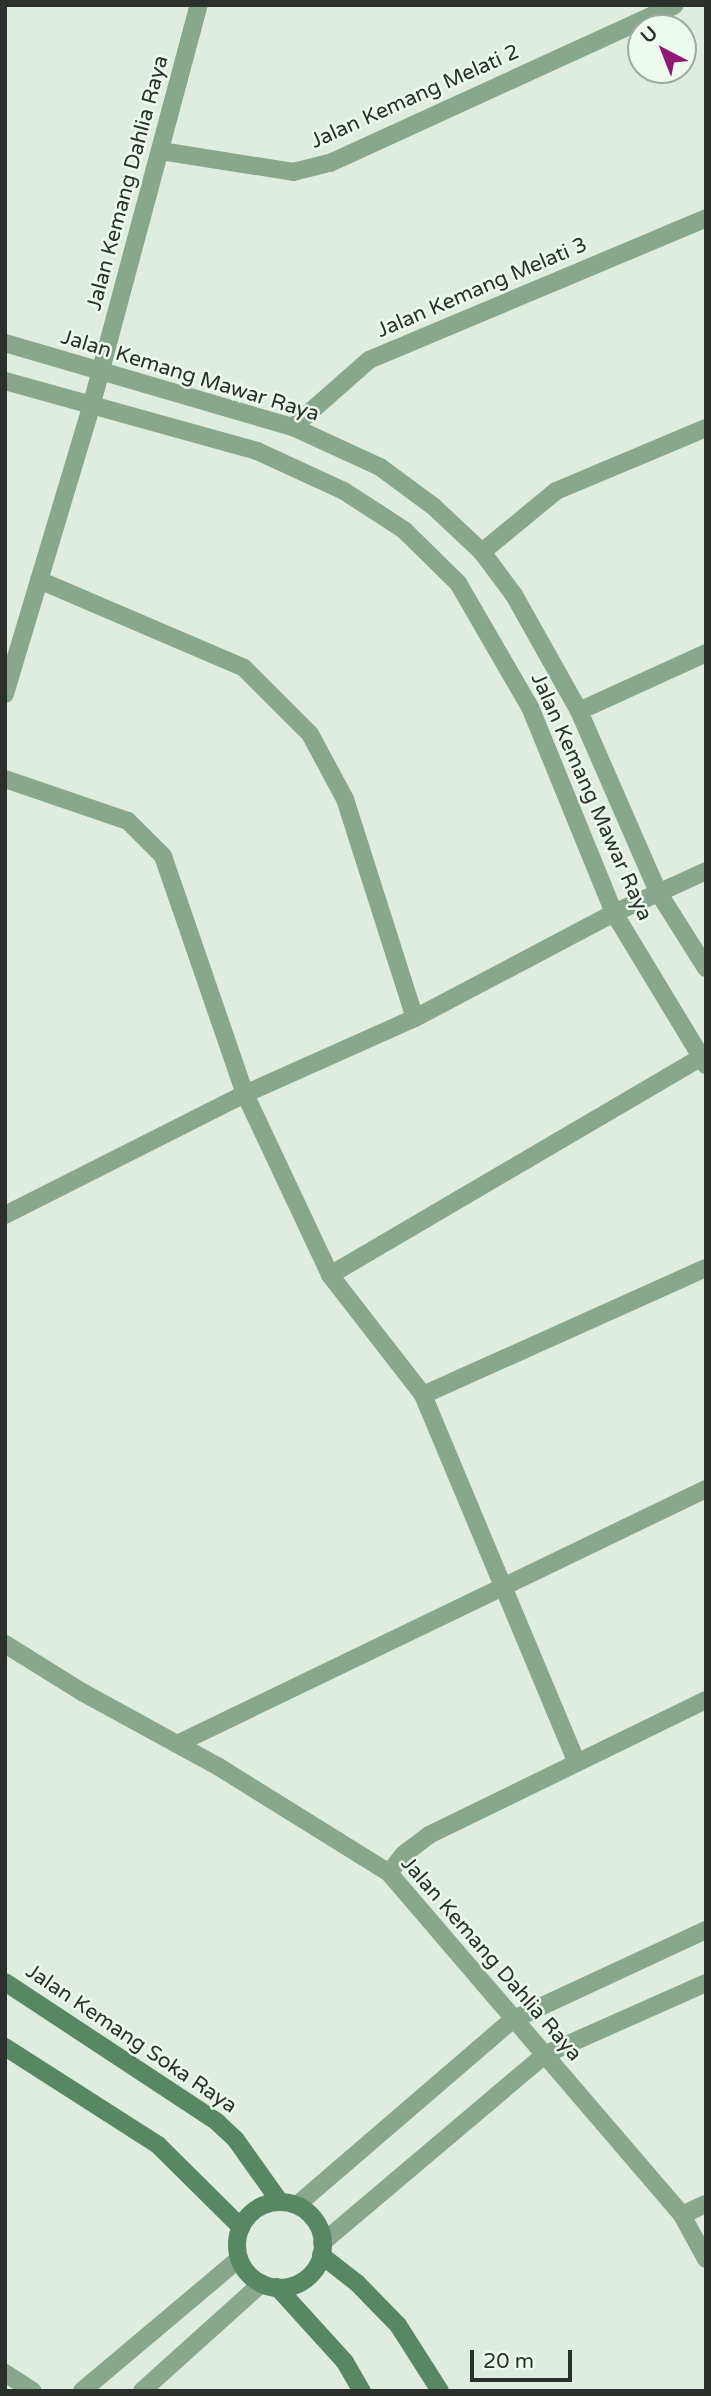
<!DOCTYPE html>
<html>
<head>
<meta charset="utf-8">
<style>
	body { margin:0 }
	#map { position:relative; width:711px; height:2396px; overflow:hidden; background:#dfede1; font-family:"Varela Round",sans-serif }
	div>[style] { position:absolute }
	.street>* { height:18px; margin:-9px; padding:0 9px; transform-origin:9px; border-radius:9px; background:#88a88e }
	.secondary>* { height:18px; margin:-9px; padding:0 9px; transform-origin:9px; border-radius:9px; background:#588862 }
	.secondary>.ring { margin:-9px; padding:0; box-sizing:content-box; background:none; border:18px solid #588862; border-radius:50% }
	span { translate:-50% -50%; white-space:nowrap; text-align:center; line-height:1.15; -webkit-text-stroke:5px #ecfbee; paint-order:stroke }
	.street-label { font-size:21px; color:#2b302c }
	.frame { position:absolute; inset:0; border:7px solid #2b302c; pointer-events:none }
	.north { position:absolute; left:627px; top:14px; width:70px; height:70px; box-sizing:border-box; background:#ecfbee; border:2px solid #9faaa0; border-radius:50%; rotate:318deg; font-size:19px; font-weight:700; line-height:28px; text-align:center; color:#2b302c }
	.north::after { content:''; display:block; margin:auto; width:24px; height:32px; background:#901774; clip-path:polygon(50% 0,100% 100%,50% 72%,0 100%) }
	.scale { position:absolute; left:470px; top:2350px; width:102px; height:32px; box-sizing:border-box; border:4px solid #2b302c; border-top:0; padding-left:9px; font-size:21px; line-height:24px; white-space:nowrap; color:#2b302c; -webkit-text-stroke:5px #ecfbee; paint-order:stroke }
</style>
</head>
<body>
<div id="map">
	<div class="street">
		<div style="left:161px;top:151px;width:134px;rotate:9deg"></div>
		<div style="left:293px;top:172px;width:38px;rotate:-14deg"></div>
		<div style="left:330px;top:163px;width:379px;rotate:-24.6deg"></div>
		<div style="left:5px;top:343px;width:300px;rotate:16.3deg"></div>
		<div style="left:293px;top:427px;width:96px;rotate:24.7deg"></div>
		<div style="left:380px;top:467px;width:67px;rotate:36.5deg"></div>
		<div style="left:434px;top:507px;width:66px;rotate:43.2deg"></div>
		<div style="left:482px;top:552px;width:54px;rotate:53.3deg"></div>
		<div style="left:514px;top:595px;width:133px;rotate:60.7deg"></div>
		<div style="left:579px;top:711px;width:197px;rotate:66.4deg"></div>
		<div style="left:658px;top:892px;width:90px;rotate:57.7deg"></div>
		<div style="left:5px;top:381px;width:262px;rotate:15.5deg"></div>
		<div style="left:257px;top:451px;width:96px;rotate:24.7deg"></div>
		<div style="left:344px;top:491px;width:72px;rotate:33deg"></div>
		<div style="left:404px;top:530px;width:76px;rotate:44.5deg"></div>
		<div style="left:458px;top:583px;width:143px;rotate:59.9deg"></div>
		<div style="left:530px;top:707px;width:222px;rotate:67.8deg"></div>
		<div style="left:614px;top:913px;width:178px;rotate:58.8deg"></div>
		<div style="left:293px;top:427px;width:101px;rotate:-41.4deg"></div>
		<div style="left:369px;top:360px;width:366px;rotate:-22.8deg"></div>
		<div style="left:482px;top:552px;width:96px;rotate:-39.5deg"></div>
		<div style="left:556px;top:491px;width:163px;rotate:-22.8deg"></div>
		<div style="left:39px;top:580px;width:223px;rotate:23.2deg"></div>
		<div style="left:244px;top:668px;width:93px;rotate:45deg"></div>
		<div style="left:310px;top:734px;width:74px;rotate:61.7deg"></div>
		<div style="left:345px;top:799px;width:230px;rotate:72.3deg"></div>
		<div style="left:5px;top:694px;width:300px;rotate:-73.3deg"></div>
		<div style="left:91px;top:407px;width:416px;rotate:-75deg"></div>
		<div style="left:579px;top:711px;width:140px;rotate:-24.5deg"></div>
		<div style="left:5px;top:779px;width:130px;rotate:18.9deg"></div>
		<div style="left:128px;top:821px;width:49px;rotate:45deg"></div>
		<div style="left:163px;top:856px;width:252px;rotate:71deg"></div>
		<div style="left:245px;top:1094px;width:200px;rotate:64.8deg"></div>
		<div style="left:330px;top:1275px;width:152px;rotate:52.2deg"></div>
		<div style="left:423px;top:1395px;width:396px;rotate:67.3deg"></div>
		<div style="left:5px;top:1215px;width:269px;rotate:-26.8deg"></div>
		<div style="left:245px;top:1094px;width:186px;rotate:-24.1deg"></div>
		<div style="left:415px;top:1018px;width:225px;rotate:-27.8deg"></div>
		<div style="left:614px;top:913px;width:101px;rotate:-24.5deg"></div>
		<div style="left:330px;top:1275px;width:431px;rotate:-30.4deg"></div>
		<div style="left:423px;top:1395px;width:310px;rotate:-24.2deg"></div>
		<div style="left:5px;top:1644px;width:91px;rotate:31.9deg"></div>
		<div style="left:82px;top:1692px;width:156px;rotate:28.7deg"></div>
		<div style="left:219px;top:1767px;width:200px;rotate:31.9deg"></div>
		<div style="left:389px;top:1873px;width:450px;rotate:49.4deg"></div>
		<div style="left:682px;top:2215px;width:50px;rotate:61.4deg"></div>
		<div style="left:177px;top:1744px;width:587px;rotate:-25.74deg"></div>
		<div style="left:389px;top:1873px;width:24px;rotate:-52deg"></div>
		<div style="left:404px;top:1854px;width:31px;rotate:-37deg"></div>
		<div style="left:429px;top:1835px;width:308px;rotate:-26deg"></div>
		<div style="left:297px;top:2205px;width:284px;rotate:-40.7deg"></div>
		<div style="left:512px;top:2020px;width:214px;rotate:-24.9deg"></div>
		<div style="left:682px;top:2215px;width:26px;rotate:-25deg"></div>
		<div style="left:322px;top:2243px;width:293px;rotate:-40.2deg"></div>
		<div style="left:546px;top:2054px;width:175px;rotate:-23.9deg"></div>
		<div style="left:5px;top:2373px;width:33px;rotate:33deg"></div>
		<div style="left:82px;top:2391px;width:205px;rotate:-40.1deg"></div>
		<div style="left:142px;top:2391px;width:161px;rotate:-42deg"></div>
	</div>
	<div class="secondary">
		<div style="left:5px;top:1982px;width:254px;rotate:33.4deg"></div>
		<div style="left:217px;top:2122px;width:26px;rotate:43deg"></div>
		<div style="left:236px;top:2140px;width:76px;rotate:54.6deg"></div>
		<div style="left:5px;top:2047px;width:182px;rotate:32.6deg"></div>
		<div style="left:158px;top:2145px;width:117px;rotate:44.7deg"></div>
		<div class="ring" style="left:237px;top:2202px;width:68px;height:68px"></div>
		<div style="left:321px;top:2255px;width:46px;rotate:37.9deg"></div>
		<div style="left:357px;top:2283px;width:59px;rotate:45.7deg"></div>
		<div style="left:398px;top:2325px;width:78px;rotate:57.5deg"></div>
		<div style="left:277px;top:2287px;width:101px;rotate:47.8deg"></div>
		<div style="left:345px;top:2362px;width:34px;rotate:60deg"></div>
	</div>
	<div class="street-label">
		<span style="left:415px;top:97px;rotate:-24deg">Jalan Kemang Melati 2</span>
		<span style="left:128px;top:183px;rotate:-75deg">Jalan Kemang Dahlia Raya</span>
		<span style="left:482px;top:288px;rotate:-23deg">Jalan Kemang Melati 3</span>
		<span style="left:190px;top:376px;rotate:17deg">Jalan Kemang Mawar Raya</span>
		<span style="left:591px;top:797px;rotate:66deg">Jalan Kemang Mawar Raya</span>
		<span style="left:491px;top:1959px;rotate:49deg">Jalan Kemang Dahlia Raya</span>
		<span style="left:131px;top:2039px;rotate:34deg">Jalan Kemang Soka Raya</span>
	</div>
	<div class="frame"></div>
	<div class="north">U</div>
	<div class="scale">20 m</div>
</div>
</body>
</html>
